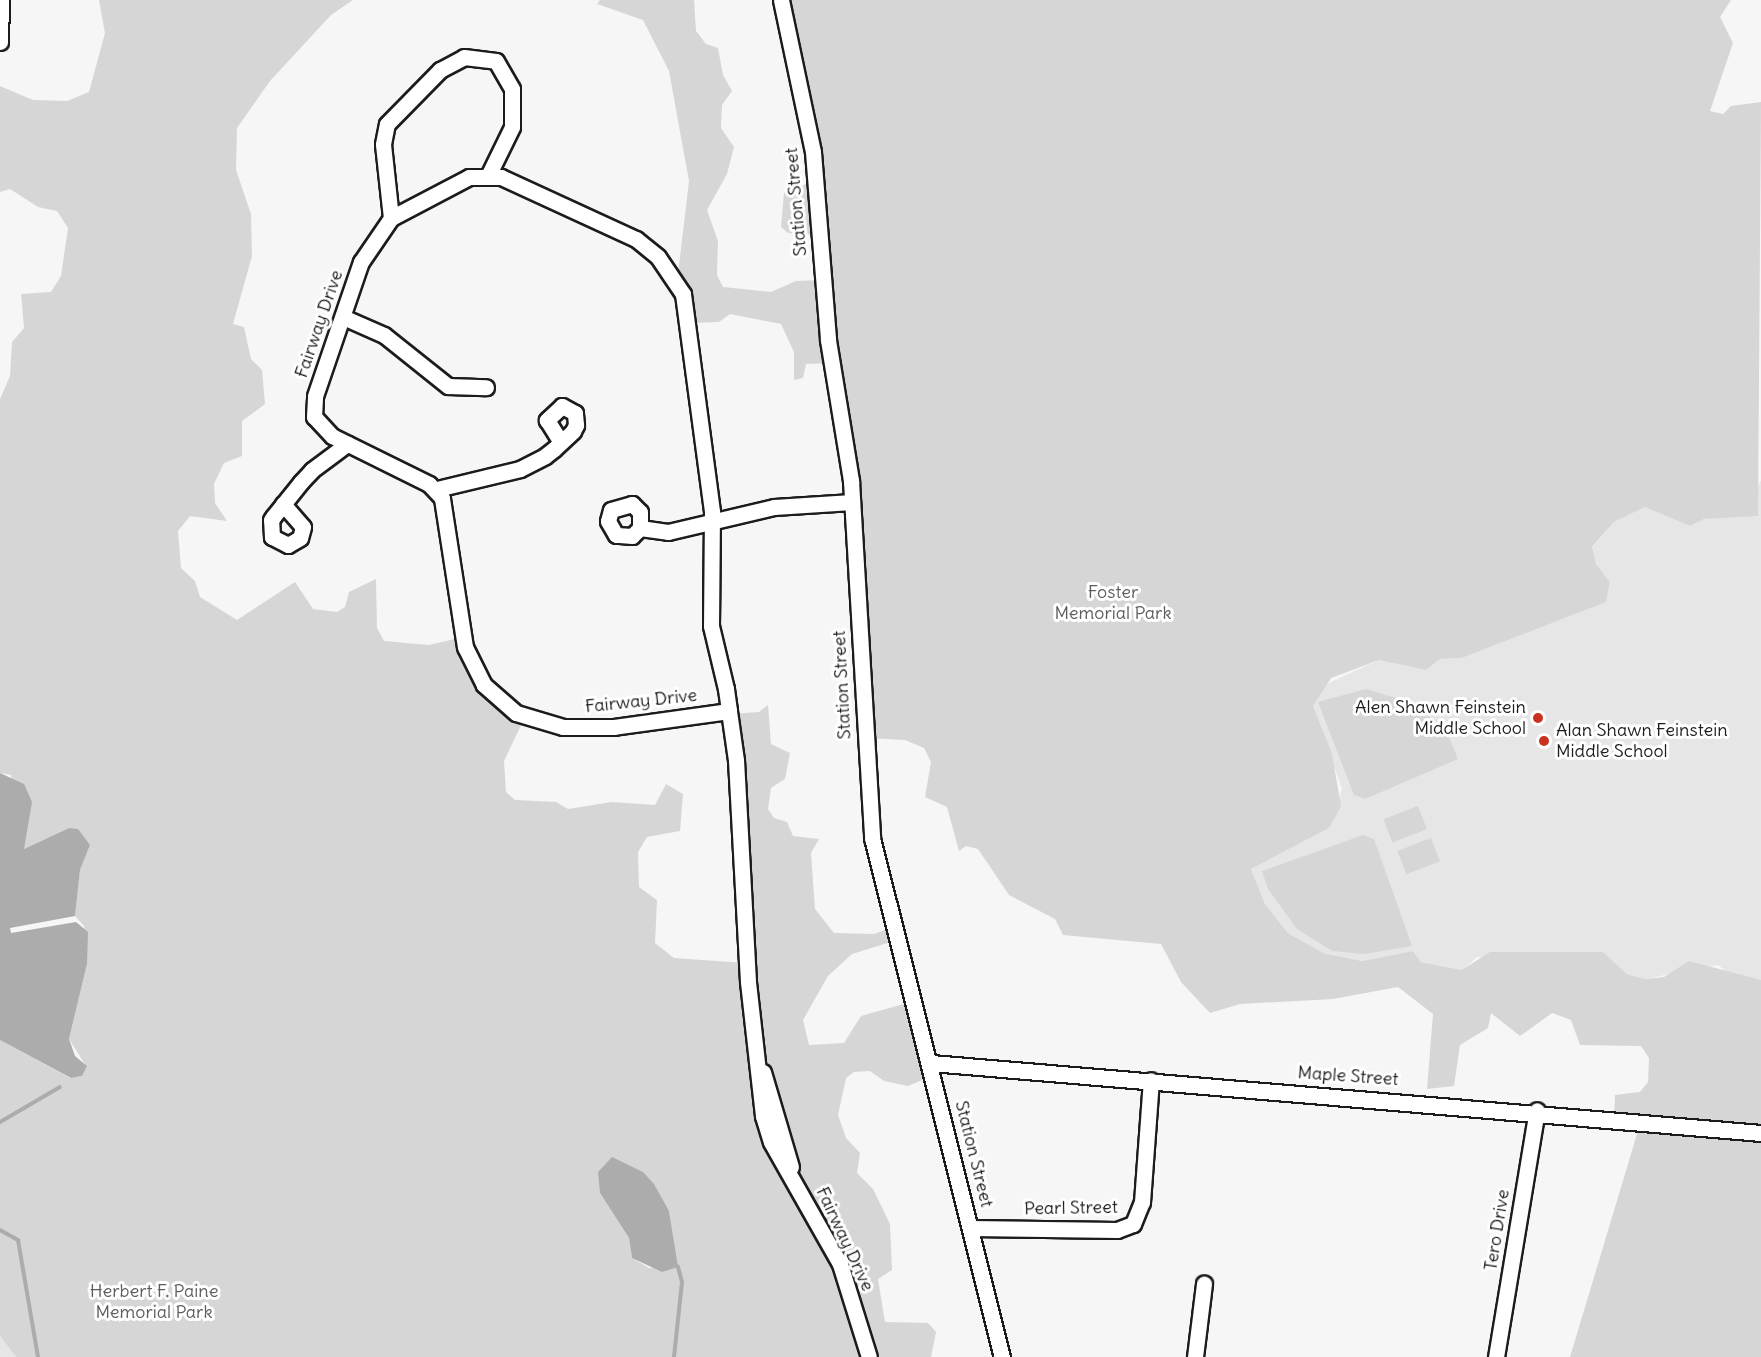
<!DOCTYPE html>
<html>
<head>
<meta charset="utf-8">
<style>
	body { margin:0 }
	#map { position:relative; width:1761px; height:1357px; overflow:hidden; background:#f6f6f6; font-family:Delius,sans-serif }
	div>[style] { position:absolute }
	.built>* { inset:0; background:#e6e6e6 }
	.green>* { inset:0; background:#d6d6d6; transform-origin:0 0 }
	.water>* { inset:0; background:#acacac }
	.stream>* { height:4px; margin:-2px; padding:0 2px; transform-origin:2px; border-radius:2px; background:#acacac }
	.roads { filter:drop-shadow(2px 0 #1c1c1c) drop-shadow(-2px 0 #1c1c1c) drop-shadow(0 2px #1c1c1c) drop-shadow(0 -2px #1c1c1c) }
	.minor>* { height:15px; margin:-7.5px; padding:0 7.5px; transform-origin:7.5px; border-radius:7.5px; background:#fff }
	.dots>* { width:16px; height:16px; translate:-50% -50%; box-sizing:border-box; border:3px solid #fff; border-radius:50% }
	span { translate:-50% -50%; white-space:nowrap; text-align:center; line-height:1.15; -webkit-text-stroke:6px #fff; paint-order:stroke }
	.street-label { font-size:18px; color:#1c1c1c }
	.park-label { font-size:18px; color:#5d5d5d }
	.poi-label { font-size:18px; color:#1c1c1c }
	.right { translate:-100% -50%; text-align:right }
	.left { translate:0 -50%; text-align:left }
</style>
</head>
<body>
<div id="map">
	<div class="built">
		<div style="clip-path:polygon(1761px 480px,1761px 980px,1730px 974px,1718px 965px,1644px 979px,1627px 974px,1603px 952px,1477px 957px,1463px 970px,1421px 962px,1413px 951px,1362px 961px,1323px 953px,1288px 933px,1265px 904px,1251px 869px,1329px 828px,1342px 789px,1313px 706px,1320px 687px,1379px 660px,1426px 670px,1440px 659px,1462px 658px,1606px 602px,1610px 582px,1596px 564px,1592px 548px,1614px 522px,1645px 507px,1690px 526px,1704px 519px,1758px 515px,1755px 494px)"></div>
		<div style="clip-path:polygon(0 1336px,13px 1353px,16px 1357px,0 1357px)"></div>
	</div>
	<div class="green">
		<div style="clip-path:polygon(evenodd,99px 0,353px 0,331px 15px,270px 81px,237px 128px,236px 170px,251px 214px,252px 256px,233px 324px,244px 327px,251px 359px,262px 370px,265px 404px,242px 421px,242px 456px,224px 463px,214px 484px,215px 503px,227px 521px,190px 516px,178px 531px,181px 568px,195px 581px,200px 597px,237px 620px,295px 582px,313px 609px,337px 612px,345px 607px,349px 592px,376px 579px,377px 628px,384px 641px,429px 645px,463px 637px,473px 667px,524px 719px,504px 761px,506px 792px,515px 800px,556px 802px,568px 809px,612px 802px,655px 805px,666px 784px,683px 794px,680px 831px,647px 837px,638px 852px,639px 887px,657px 900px,655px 943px,674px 958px,745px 963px,731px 714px,759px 712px,768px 705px,771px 744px,790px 753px,785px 779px,771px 788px,768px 809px,774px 818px,787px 822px,793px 836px,819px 839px,811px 853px,815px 909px,834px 933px,874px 934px,896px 926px,897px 940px,852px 954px,828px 976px,803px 1020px,809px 1045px,844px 1043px,861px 1016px,914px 1001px,932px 1076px,908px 1086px,884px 1081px,870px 1071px,854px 1072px,846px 1078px,838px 1115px,846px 1138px,860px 1153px,857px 1173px,873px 1189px,890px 1224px,892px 1270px,878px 1279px,885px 1322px,928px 1323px,936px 1332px,931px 1357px,16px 1357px,0 1336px,0 1040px,70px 1078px,82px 1076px,86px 1066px,69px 1039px,87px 964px,84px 926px,75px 916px,80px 870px,90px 845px,69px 828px,24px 849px,11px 775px,0 773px,0 399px,10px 376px,12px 342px,24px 328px,21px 294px,51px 292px,61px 276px,68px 228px,57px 211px,38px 207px,10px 189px,0 192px,0 86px,33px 100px,67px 101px,89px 92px,105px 33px,99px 0,643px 1172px,669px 1211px,677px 1267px,649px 1268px,632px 1258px,629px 1238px,600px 1193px,643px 1172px)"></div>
		<div style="clip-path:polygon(600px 0,694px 0,696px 31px,706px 44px,718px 48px,723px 75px,732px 91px,722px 105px,721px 128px,734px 147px,727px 174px,707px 210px,718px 241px,717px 275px,723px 287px,771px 292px,796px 281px,821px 280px,819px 235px,788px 233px,781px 227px,784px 193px,816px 180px,782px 0,1731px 0,1720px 17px,1733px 43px,1710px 111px,1723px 114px,1731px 106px,1761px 102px,1758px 516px,1704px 519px,1690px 526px,1645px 507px,1614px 522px,1592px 547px,1596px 564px,1610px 582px,1606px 602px,1462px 658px,1440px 659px,1426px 670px,1379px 660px,1331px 678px,1313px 706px,1332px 754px,1341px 806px,1329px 828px,1251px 869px,1265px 904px,1288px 933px,1323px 953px,1362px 961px,1413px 951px,1421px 962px,1462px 970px,1490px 952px,1603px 952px,1627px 974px,1644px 979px,1664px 977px,1689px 961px,1761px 980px,1761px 1357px,1570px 1357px,1640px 1124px,1614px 1120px,1615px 1095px,1640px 1092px,1648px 1082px,1649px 1058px,1641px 1046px,1580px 1045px,1571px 1020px,1552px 1013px,1520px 1036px,1491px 1013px,1488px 1028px,1460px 1045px,1454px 1086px,1427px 1089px,1433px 1014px,1398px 987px,1333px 999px,1240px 1004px,1210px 1013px,1181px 982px,1161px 944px,1063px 935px,1055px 919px,1009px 895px,978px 849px,966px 846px,959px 851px,947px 807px,925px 797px,931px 762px,924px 748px,905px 740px,865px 738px,854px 509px,830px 363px,806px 364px,803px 378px,794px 380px,794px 352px,781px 324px,730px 314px,719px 322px,694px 323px,677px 282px,689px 181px,669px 71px,643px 20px,597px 4px)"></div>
		<div style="clip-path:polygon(1366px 689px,1416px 704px,1448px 735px,1458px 759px,1365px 799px,1354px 795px,1318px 702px)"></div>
		<div style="left:1418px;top:806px;width:25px;height:37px;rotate:69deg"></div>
		<div style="clip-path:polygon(1363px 835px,1374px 839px,1412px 946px,1364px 954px,1332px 951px,1297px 929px,1268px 889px,1262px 871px)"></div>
		<div style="left:1431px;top:838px;width:25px;height:36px;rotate:69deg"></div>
	</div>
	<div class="water">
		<div style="clip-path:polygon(0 773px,24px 784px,32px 802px,24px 849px,69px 828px,78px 829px,90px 845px,80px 870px,75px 916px,10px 928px,11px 933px,76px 922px,88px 932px,87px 964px,69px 1039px,75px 1056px,87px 1066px,82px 1076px,71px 1078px,0 1040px)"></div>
		<div style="clip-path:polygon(612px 1157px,643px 1172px,654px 1184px,669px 1211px,678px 1267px,662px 1272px,632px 1258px,629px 1238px,600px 1193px,598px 1172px)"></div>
	</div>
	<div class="stream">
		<div style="left:0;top:1122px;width:69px;rotate:-30.3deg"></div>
		<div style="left:0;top:1230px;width:21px;rotate:29deg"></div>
		<div style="left:18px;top:1240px;width:119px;rotate:80.3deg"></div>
		<div style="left:674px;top:1357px;width:75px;rotate:-83.9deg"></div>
		<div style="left:682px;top:1282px;width:16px;rotate:-105deg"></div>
	</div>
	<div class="roads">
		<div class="minor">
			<div style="left:781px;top:0;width:155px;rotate:78.1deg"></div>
			<div style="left:813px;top:152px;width:189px;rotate:85.4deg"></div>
			<div style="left:828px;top:340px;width:143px;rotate:80.7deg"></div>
			<div style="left:851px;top:481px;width:358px;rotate:86.6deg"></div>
			<div style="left:872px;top:838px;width:535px;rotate:75.94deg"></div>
			<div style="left:0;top:42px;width:42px;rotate:-88.6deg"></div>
			<div style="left:391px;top:218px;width:74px;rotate:-96.2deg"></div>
			<div style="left:383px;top:144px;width:20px;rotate:-79deg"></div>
			<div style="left:387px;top:124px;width:76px;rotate:-45.5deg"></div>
			<div style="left:440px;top:70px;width:27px;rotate:-28deg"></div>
			<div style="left:464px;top:57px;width:32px;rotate:7deg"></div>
			<div style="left:496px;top:61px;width:32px;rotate:60deg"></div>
			<div style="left:512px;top:89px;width:38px;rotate:90deg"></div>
			<div style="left:512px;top:127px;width:52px;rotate:116.1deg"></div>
			<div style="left:343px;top:317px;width:45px;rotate:23.7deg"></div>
			<div style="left:384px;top:335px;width:82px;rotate:38.6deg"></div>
			<div style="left:448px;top:386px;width:38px;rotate:2deg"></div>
			<div style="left:437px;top:489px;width:85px;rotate:-13.5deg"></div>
			<div style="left:520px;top:469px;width:28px;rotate:-27deg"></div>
			<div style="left:545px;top:456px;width:11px;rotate:-38deg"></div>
			<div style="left:554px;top:449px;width:26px;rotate:-43deg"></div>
			<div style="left:573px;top:431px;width:7px;rotate:-63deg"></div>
			<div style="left:576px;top:425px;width:12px;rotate:-95deg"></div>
			<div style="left:575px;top:413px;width:15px;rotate:-152deg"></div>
			<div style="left:562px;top:406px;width:21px;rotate:137deg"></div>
			<div style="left:547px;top:420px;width:26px;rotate:58deg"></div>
			<div style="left:283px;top:504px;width:30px;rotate:49deg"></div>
			<div style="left:303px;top:527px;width:11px;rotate:105deg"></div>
			<div style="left:300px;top:538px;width:14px;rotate:150deg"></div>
			<div style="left:288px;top:545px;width:18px;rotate:-153deg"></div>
			<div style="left:272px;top:537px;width:17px;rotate:-93deg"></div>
			<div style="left:271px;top:520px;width:4px;rotate:-56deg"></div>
			<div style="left:273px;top:517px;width:45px;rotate:-51.3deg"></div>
			<div style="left:301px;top:482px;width:16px;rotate:-47deg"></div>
			<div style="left:312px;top:470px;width:44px;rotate:-36.6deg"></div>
			<div style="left:640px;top:528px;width:11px;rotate:135deg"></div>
			<div style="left:632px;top:536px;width:16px;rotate:-176deg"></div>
			<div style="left:616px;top:535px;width:16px;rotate:-120deg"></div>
			<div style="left:608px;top:521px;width:11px;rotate:-75deg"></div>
			<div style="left:611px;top:510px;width:22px;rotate:-16deg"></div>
			<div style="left:632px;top:504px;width:11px;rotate:45deg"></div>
			<div style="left:640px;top:512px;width:16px;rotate:90deg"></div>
			<div style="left:640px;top:528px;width:28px;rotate:8deg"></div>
			<div style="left:668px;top:532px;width:109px;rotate:-13.3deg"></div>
			<div style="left:774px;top:507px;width:78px;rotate:-3.7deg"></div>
			<div style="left:729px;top:711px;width:116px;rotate:172.1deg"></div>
			<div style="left:614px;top:727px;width:51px;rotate:180deg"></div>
			<div style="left:563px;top:727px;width:49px;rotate:-163.4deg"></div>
			<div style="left:516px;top:713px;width:43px;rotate:-138.8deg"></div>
			<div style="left:484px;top:685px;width:42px;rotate:-116.6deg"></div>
			<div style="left:465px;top:647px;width:151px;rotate:-98.8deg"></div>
			<div style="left:442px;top:498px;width:19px;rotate:-133deg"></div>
			<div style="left:429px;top:484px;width:108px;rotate:-153.7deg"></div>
			<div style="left:332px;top:436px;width:26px;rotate:-133deg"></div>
			<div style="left:314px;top:417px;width:21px;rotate:-87deg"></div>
			<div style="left:315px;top:396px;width:142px;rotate:-71.1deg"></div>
			<div style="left:361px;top:262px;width:53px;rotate:-55.7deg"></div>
			<div style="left:391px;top:218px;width:88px;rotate:-27.7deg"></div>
			<div style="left:469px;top:177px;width:32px"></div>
			<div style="left:501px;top:177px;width:149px;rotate:24.7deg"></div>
			<div style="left:636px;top:239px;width:28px;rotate:39deg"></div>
			<div style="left:658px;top:257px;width:45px;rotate:56deg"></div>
			<div style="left:683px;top:294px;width:220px;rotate:82.4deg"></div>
			<div style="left:712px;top:512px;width:114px;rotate:90.5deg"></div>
			<div style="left:711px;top:626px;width:65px;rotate:76.6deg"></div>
			<div style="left:726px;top:689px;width:22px;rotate:82deg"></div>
			<div style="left:729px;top:711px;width:49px;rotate:81.9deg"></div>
			<div style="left:736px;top:760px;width:222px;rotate:86.9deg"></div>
			<div style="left:748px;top:982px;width:135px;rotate:83.6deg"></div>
			<div style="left:763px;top:1116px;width:27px;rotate:73deg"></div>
			<div style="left:771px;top:1142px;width:140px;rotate:60.5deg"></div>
			<div style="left:840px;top:1264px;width:97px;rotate:72.7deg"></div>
			<div style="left:931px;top:1063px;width:833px;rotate:4.82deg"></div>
			<div style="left:763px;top:1072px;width:99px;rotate:73.6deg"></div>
			<div style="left:971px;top:1228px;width:146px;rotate:0.8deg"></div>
			<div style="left:1117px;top:1230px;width:17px;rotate:-21deg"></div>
			<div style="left:1133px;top:1224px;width:24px;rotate:-68deg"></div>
			<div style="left:1142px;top:1202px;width:122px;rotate:-85.8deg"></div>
			<div style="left:1195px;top:1357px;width:74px;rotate:-83deg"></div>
			<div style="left:1496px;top:1357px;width:250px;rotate:-80.6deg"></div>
		</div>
	</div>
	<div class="dots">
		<div style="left:1538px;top:718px;background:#c8321e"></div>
		<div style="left:1544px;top:741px;background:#c8321e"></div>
	</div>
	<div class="street-label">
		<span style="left:796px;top:202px;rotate:-95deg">Station Street</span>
		<span style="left:319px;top:324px;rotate:-71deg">Fairway Drive</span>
		<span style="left:842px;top:685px;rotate:-93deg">Station Street</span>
		<span style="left:641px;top:701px;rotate:-6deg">Fairway Drive</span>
		<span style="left:1348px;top:1076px;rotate:4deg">Maple Street</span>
		<span style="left:974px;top:1154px;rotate:76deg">Station Street</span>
		<span style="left:1071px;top:1208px;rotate:-1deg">Pearl Street</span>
		<span style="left:1497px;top:1230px;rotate:-81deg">Tero Drive</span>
		<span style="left:845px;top:1239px;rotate:65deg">Fairway Drive</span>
	</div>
	<div class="park-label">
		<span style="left:1113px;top:603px">Foster<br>Memorial Park</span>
		<span style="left:154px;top:1302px">Herbert F. Paine<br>Memorial Park</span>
	</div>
	<div class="poi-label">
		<span class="right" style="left:1526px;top:718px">Alen Shawn Feinstein<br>Middle School</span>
		<span class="left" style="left:1556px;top:741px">Alan Shawn Feinstein<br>Middle School</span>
	</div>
</div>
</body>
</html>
